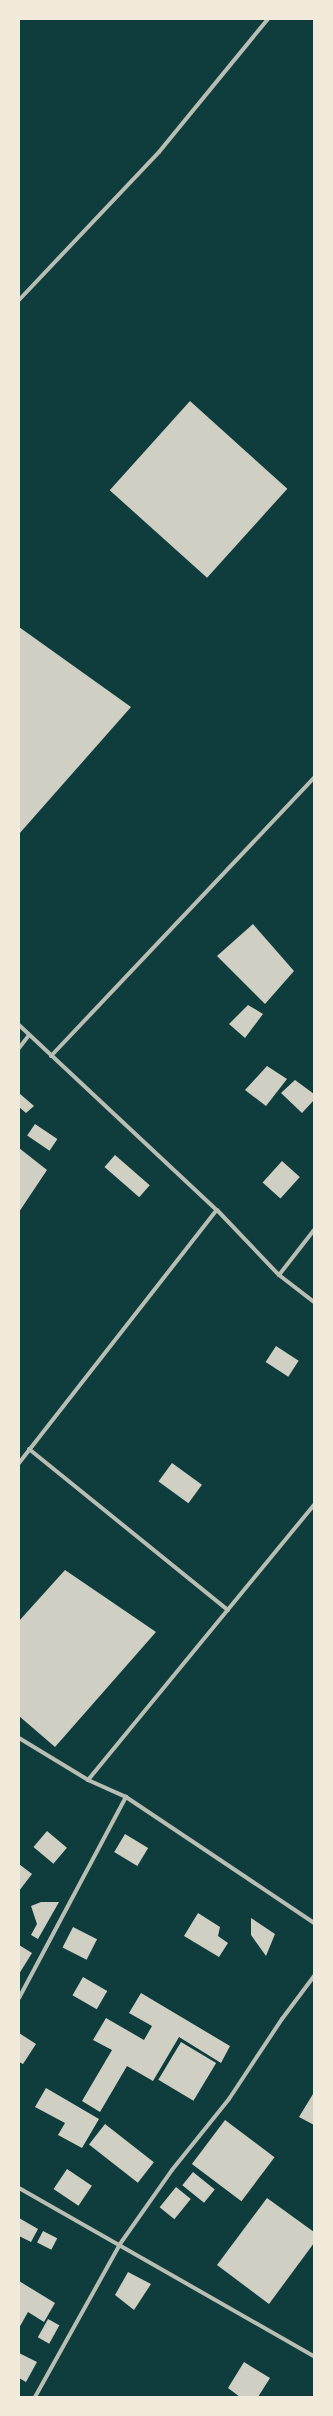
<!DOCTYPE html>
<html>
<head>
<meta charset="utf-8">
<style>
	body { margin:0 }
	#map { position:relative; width:333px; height:2416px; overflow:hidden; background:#0f3d3e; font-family:Karla,sans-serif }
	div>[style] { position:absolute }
	.building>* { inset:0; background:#cfcfc3; transform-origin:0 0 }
	.minor>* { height:4px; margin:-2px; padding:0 2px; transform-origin:2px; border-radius:2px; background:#b8beb3 }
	span { translate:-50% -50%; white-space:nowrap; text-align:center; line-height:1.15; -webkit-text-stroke:3px #f1e9da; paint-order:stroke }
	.frame { position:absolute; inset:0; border:20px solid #f1e9da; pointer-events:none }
</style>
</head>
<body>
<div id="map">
	<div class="building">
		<div style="left:190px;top:401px;width:131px;height:120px;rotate:42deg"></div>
		<div style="clip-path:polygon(19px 627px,131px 707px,19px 834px)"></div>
		<div style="clip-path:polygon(253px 924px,294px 971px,265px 1004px,217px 956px)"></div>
		<div style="clip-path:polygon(248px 1005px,263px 1014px,245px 1038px,229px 1024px)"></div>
		<div style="clip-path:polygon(267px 1066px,287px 1079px,266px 1106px,245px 1090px)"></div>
		<div style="clip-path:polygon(295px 1080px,314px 1094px,314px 1100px,302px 1113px,281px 1093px)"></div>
		<div style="clip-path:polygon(19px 1093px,34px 1106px,26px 1113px,19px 1107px)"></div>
		<div style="left:35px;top:1124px;width:27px;height:14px;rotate:34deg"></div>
		<div style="clip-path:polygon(19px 1148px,47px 1170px,19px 1212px)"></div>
		<div style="left:115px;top:1155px;width:46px;height:16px;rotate:41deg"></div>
		<div style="left:282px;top:1161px;width:24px;height:29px;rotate:42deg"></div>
		<div style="left:276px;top:1346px;width:27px;height:19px;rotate:33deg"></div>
		<div style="left:172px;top:1463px;width:37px;height:23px;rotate:36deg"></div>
		<div style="clip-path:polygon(65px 1570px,156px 1632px,55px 1747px,19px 1716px,19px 1621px)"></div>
		<div style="left:47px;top:1831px;width:26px;height:21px;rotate:40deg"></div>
		<div style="left:125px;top:1834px;width:27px;height:21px;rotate:31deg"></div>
		<div style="clip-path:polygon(19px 1864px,32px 1874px,19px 1891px)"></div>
		<div style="clip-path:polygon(41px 1902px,59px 1902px,38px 1939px,31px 1935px,37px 1924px,31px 1906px)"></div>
		<div style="clip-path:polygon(198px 1913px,220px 1927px,218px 1936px,228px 1943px,219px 1957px,184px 1936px)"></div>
		<div style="clip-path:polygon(251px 1918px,275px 1934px,266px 1956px,251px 1935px)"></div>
		<div style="left:73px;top:1927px;width:27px;height:23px;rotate:27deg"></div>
		<div style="clip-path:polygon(19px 1945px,32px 1953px,19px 1974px)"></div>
		<div style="left:83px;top:1977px;width:28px;height:21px;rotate:30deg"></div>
		<div style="clip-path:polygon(141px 1993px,230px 2046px,221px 2063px,179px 2037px,153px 2081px,127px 2066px,100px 2112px,82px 2101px,112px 2050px,93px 2040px,106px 2018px,144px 2040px,152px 2026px,129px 2013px)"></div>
		<div style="clip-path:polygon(19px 2033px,36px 2044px,23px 2064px,19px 2062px)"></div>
		<div style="left:181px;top:2042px;width:41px;height:44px;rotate:31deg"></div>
		<div style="clip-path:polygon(46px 2088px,99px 2119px,82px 2148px,58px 2135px,65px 2123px,35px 2107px)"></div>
		<div style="clip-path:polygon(313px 2094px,314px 2094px,314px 2125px,299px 2117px)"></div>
		<div style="left:225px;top:2120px;width:62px;height:55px;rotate:37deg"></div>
		<div style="left:105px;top:2124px;width:62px;height:26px;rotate:38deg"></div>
		<div style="left:67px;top:2169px;width:30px;height:24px;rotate:34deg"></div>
		<div style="left:193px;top:2172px;width:28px;height:17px;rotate:39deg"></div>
		<div style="left:176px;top:2187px;width:19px;height:26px;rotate:39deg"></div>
		<div style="clip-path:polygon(267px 2198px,314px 2232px,314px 2243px,269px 2304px,217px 2265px)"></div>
		<div style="clip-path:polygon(19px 2218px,38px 2229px,31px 2242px,19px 2236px)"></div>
		<div style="left:43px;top:2231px;width:16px;height:13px;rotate:27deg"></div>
		<div style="clip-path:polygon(128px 2272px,151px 2284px,134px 2310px,115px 2295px)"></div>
		<div style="clip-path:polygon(19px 2281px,55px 2303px,44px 2322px,28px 2312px,19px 2328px)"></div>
		<div style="left:48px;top:2319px;width:13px;height:21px;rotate:29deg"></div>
		<div style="clip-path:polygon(19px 2353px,37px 2362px,26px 2382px,19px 2378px)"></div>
		<div style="clip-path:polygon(244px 2362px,270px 2378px,258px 2397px,240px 2397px,228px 2388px)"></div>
	</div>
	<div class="minor">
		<div style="left:19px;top:300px;width:204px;rotate:-46.6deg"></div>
		<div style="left:159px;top:152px;width:172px;rotate:-50.7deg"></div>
		<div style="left:19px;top:1025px;width:271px;rotate:43.1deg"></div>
		<div style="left:217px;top:1210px;width:90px;rotate:46.4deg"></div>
		<div style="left:279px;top:1275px;width:44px;rotate:37.6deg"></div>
		<div style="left:19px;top:1048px;width:16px;rotate:-52deg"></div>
		<div style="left:51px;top:1056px;width:383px;rotate:-46.6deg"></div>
		<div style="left:279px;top:1275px;width:57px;rotate:-52.1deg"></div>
		<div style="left:29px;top:1449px;width:256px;rotate:39deg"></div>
		<div style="left:19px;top:1463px;width:321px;rotate:-52deg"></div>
		<div style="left:19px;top:1738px;width:81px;rotate:31.3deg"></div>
		<div style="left:88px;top:1780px;width:42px;rotate:24.1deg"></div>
		<div style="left:126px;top:1797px;width:226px;rotate:33.8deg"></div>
		<div style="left:88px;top:1780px;width:356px;rotate:-50.6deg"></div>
		<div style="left:19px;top:1998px;width:228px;rotate:-62deg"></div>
		<div style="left:19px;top:2188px;width:339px;rotate:29.7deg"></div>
		<div style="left:35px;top:2397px;width:175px;rotate:-60.9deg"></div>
		<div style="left:120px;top:2244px;width:90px;rotate:-54.9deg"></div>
		<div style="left:172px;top:2170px;width:91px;rotate:-51.2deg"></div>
		<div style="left:229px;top:2099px;width:96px;rotate:-56.5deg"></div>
		<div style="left:282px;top:2019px;width:54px;rotate:-53.3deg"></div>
	</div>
	<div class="frame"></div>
</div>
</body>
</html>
